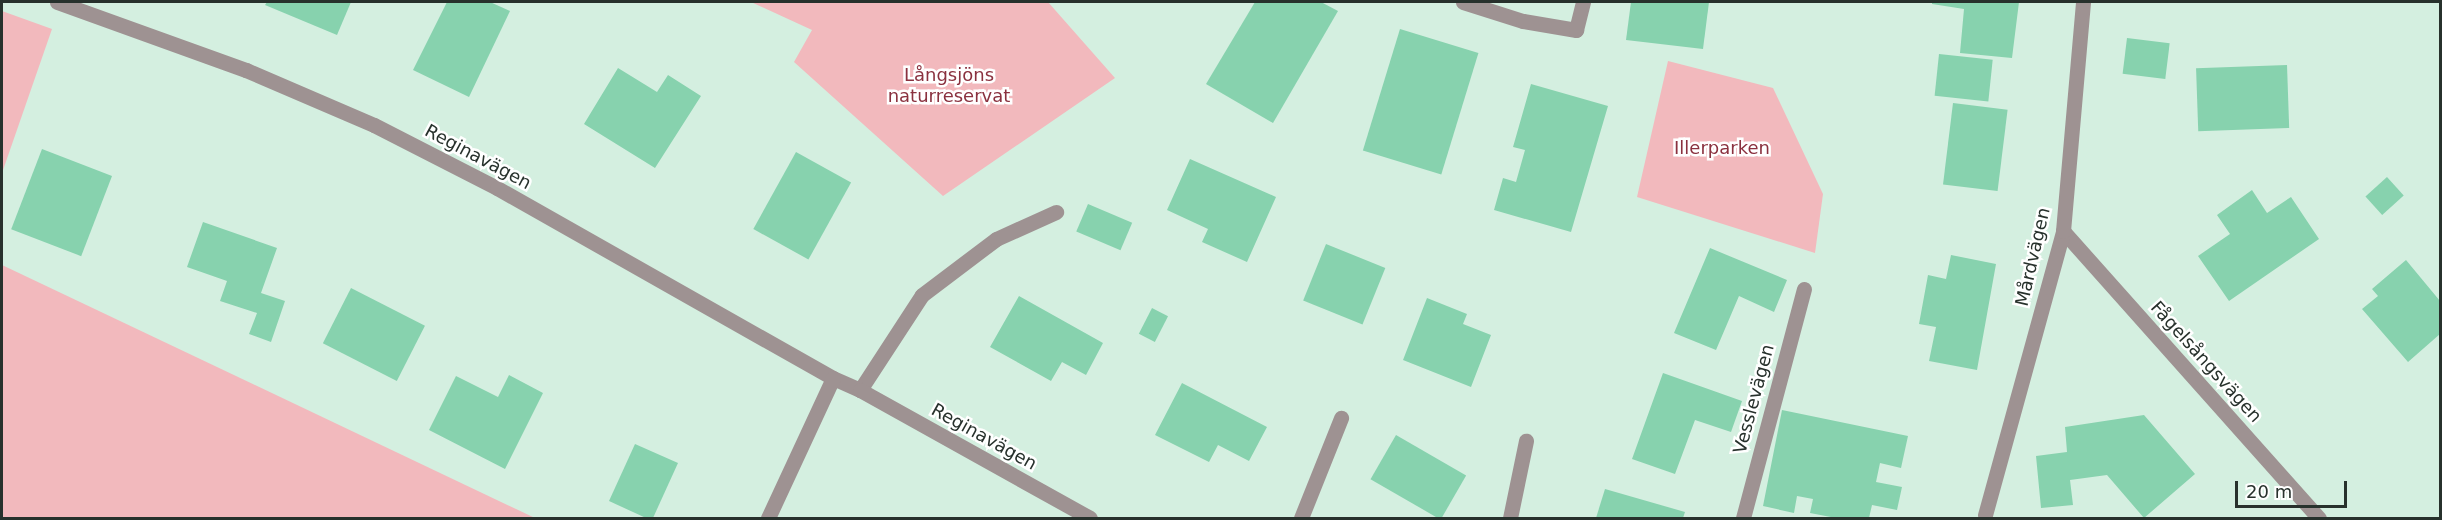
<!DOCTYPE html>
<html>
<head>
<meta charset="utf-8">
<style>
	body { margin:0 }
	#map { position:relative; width:2442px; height:520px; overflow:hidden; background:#d4efe0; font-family:"DejaVu Sans",sans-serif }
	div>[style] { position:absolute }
	.green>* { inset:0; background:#f2b9bd }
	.building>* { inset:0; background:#87d2ae; transform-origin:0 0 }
	.service>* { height:15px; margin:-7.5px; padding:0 7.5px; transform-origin:7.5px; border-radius:7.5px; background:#9e9292 }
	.minor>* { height:15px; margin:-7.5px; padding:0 7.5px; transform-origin:7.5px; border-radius:7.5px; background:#9e9292 }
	span { translate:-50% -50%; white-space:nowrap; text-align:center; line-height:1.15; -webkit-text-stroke:5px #fff; paint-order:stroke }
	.park-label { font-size:18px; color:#8a313f }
	.street-label { font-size:18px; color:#27312c }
	.frame { position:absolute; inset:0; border:3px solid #27312c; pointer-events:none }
	.scale { position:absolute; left:2235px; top:481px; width:112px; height:27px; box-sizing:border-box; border:3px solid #27312c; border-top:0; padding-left:8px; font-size:18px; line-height:21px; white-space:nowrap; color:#27312c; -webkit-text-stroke:4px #fff; paint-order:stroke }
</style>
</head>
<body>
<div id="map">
	<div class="green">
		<div style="clip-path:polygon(751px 2px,1048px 2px,1115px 78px,943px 196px,794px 62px,812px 30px)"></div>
		<div style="clip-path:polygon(2px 11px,52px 29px,2px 173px)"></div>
		<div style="clip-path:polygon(1668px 61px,1773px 88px,1823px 194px,1815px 253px,1637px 197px)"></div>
		<div style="clip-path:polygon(2px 265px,535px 518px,2px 518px)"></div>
	</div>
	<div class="building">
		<div style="clip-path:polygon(267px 2px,351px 2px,337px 35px,265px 5px)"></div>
		<div style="clip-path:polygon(447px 2px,490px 2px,510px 11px,469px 97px,413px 70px)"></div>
		<div style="clip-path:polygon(1255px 2px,1321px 2px,1338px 11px,1273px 123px,1206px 84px)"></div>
		<div style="clip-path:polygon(1631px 2px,1709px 2px,1703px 49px,1626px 40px)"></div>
		<div style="clip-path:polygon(1932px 2px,2019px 2px,2012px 58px,1960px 53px,1964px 9px,1932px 4px)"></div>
		<div style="left:1400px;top:29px;width:82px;height:127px;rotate:17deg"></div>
		<div style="left:2127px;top:38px;width:43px;height:36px;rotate:7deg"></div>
		<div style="left:1939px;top:54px;width:54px;height:42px;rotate:6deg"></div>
		<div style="left:2287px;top:65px;width:63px;height:91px;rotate:88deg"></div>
		<div style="clip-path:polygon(618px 68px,657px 92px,668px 75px,701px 96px,655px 168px,584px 124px)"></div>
		<div style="clip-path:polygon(1531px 84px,1608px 106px,1571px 232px,1494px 210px,1503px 178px,1516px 182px,1525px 150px,1513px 147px)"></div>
		<div style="left:1953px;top:103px;width:55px;height:82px;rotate:7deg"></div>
		<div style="left:42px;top:149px;width:75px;height:86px;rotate:21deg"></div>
		<div style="left:796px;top:152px;width:63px;height:88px;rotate:29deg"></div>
		<div style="clip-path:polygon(1190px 159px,1276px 197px,1247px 262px,1202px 242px,1208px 229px,1167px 210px)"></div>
		<div style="left:2387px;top:177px;width:25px;height:29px;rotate:48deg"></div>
		<div style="clip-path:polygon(2252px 190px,2267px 213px,2291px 197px,2319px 239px,2229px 301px,2198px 256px,2230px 234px,2217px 215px)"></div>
		<div style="left:1088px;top:204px;width:48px;height:30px;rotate:23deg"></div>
		<div style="clip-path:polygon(203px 222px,277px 248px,261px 293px,285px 301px,271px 342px,249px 334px,257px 313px,220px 301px,227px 281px,187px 267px)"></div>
		<div style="left:1326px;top:244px;width:64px;height:61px;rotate:22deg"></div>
		<div style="clip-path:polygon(1710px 248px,1787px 280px,1774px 312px,1739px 296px,1716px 350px,1674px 333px)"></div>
		<div style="clip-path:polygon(1951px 255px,1996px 264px,1977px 370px,1929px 361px,1936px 327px,1919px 324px,1928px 275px,1946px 279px)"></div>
		<div style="clip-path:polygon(2406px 260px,2440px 301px,2440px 334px,2408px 362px,2362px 309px,2378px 296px,2372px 289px)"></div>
		<div style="left:351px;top:288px;width:83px;height:62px;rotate:27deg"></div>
		<div style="clip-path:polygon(1019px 296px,1103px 343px,1086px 375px,1062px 362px,1051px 381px,990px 347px)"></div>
		<div style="clip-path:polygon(1427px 298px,1467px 314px,1463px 324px,1491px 335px,1471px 387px,1403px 360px)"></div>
		<div style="left:1152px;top:308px;width:18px;height:29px;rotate:27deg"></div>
		<div style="clip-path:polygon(1663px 373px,1742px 401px,1731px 432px,1695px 420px,1675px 474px,1632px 459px)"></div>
		<div style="clip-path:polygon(509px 375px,543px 393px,505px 469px,429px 430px,456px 376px,498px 397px)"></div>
		<div style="clip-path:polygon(1182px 383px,1267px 427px,1249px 461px,1218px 445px,1209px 462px,1155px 435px)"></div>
		<div style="clip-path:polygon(1782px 410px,1908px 436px,1901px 468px,1880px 463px,1876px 482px,1902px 487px,1897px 510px,1872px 505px,1869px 518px,1836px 518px,1810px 513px,1813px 499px,1797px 496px,1794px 513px,1763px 506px)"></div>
		<div style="clip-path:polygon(2144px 415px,2195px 474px,2144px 518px,2107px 475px,2070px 480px,2073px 505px,2041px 508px,2036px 456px,2067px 452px,2065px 427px)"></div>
		<div style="left:1396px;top:435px;width:81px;height:51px;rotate:30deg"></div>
		<div style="clip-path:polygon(635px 444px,678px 463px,653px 518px,646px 518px,609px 501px)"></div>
		<div style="clip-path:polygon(1605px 489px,1685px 512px,1683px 518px,1596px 518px)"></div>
	</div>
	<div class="service">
		<div style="left:860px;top:390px;width:113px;rotate:-56.9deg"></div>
		<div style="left:922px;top:295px;width:93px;rotate:-37.1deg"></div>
		<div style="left:996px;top:239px;width:66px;rotate:-24.2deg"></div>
		<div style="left:1301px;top:518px;width:108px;rotate:-68.2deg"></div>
		<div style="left:1510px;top:518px;width:79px;rotate:-78.3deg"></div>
	</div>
	<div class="minor">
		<div style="left:57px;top:2px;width:201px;rotate:19.8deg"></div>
		<div style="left:246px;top:70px;width:139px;rotate:23.3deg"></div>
		<div style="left:374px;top:125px;width:138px;rotate:27.1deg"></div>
		<div style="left:497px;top:188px;width:386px;rotate:29.5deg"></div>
		<div style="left:833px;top:378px;width:30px;rotate:24deg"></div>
		<div style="left:860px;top:390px;width:263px;rotate:29.1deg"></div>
		<div style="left:1463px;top:2px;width:63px;rotate:17.6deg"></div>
		<div style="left:1523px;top:21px;width:54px;rotate:9.6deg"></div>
		<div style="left:1576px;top:30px;width:29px;rotate:-76deg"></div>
		<div style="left:2063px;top:231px;width:385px;rotate:48.3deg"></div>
		<div style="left:1985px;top:515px;width:295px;rotate:-74.6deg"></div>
		<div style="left:2063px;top:231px;width:230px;rotate:-85deg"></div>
		<div style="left:768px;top:518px;width:154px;rotate:-65.1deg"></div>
		<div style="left:1743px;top:518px;width:237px;rotate:-75.1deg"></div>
	</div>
	<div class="park-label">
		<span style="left:949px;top:86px">Långsjöns<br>naturreservat</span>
		<span style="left:1722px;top:148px">Illerparken</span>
	</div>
	<div class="street-label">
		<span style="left:478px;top:157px;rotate:28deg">Reginavägen</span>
		<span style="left:2033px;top:257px;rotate:-77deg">Mårdvägen</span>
		<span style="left:2206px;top:362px;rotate:48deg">Fågelsångsvägen</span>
		<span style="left:1754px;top:399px;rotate:-75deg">Vesslevägen</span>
		<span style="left:984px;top:437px;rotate:29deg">Reginavägen</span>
	</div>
	<div class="frame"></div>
	<div class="scale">20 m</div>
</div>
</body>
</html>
